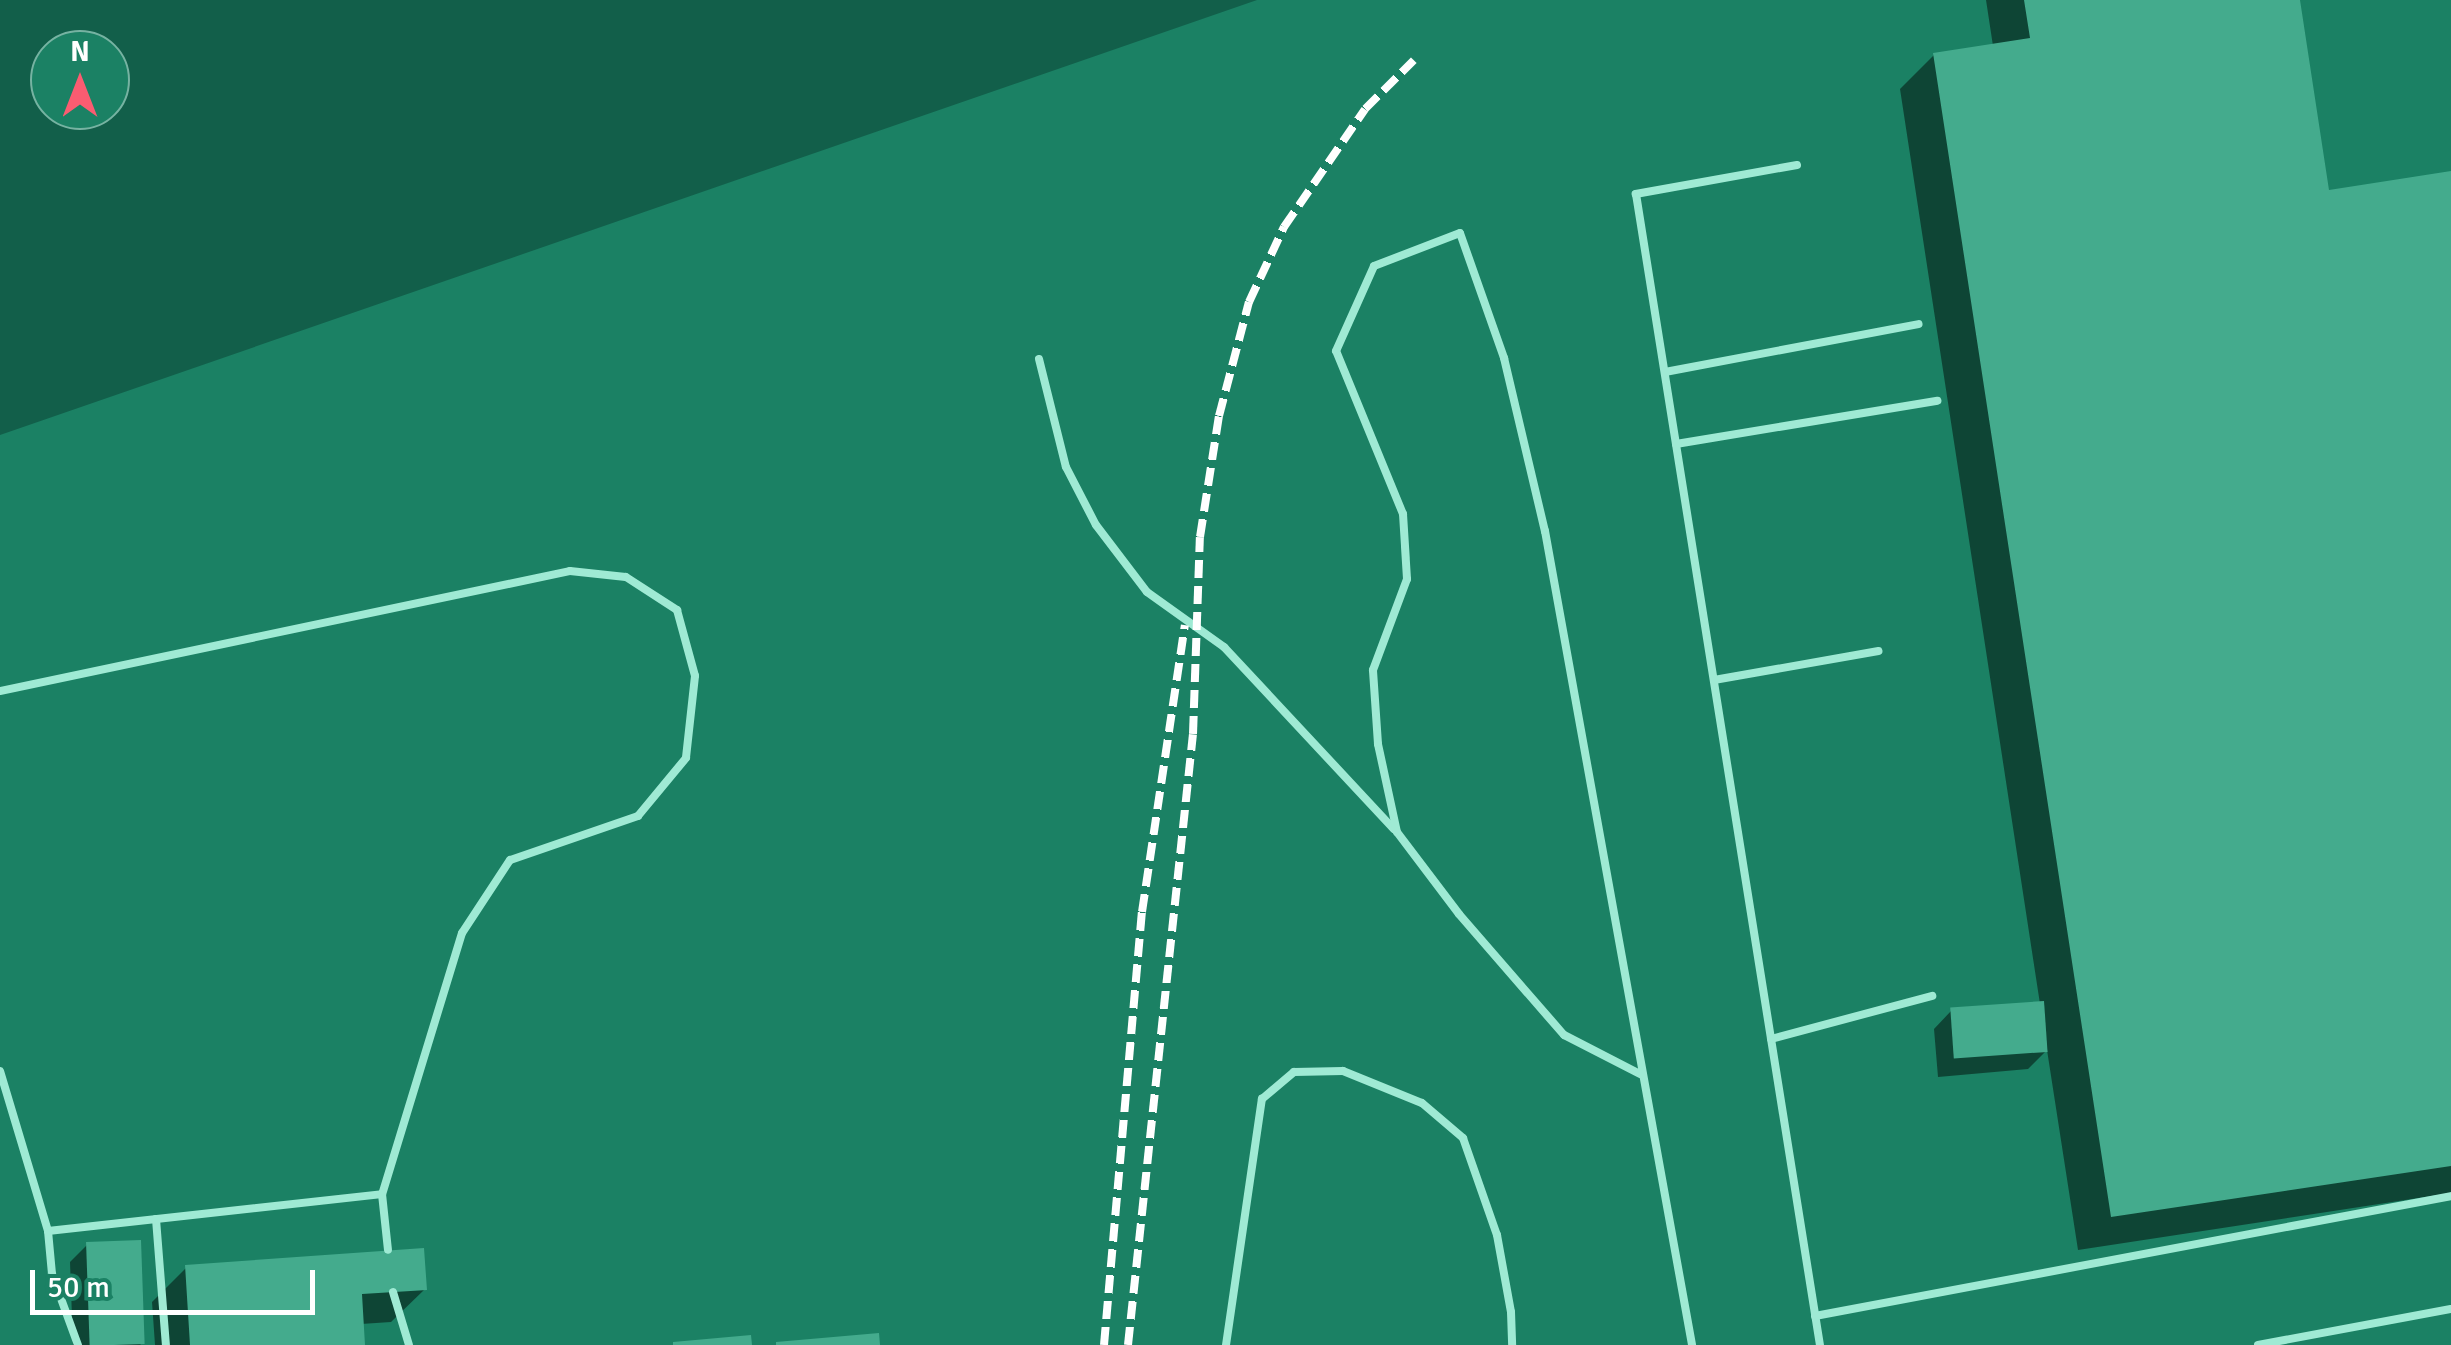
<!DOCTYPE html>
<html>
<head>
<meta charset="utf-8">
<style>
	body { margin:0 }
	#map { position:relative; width:2451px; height:1345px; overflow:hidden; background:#1b8164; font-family:Signika,sans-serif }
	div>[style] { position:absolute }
	.water>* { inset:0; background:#125f4a }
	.shadow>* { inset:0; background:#0007 }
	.building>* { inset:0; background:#44ab8d; transform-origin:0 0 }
	.lane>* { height:8px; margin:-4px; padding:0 4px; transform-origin:4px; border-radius:4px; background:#9fead4 }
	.rail>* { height:8px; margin-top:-4px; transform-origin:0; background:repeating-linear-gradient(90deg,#fff 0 18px,transparent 0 26px) }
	span { translate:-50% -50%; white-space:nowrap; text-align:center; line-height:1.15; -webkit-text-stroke:10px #1b8164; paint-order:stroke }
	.north { position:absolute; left:30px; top:30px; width:100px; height:100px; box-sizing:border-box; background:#1b8164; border:2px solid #76b3a2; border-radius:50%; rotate:0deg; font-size:28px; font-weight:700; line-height:40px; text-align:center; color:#fff }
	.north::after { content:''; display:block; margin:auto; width:35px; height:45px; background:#fb5c71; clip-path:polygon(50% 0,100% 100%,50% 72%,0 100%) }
	.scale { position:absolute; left:30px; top:1270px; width:285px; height:45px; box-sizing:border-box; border:5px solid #fff; border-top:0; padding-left:12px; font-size:30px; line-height:35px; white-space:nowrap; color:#fff; -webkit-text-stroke:8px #1b8164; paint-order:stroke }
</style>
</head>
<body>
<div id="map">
	<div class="water">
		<div style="clip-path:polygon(evenodd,0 0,1257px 0,0 435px,0 0,50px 50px,110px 50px,110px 110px,50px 110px,50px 50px)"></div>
	</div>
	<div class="shadow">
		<div style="clip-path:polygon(1986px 0,2297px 0,2327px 193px,2451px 174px,2451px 1193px,2078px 1250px,2047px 1050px,2028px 1069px,1938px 1077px,1934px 1029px,1951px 1011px,2040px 1004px,1900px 89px,1934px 55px,1993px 46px)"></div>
		<div style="clip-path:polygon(87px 1245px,142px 1343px,140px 1345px,73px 1345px,70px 1262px)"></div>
		<div style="clip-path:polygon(186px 1268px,425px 1289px,391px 1322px,361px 1324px,363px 1345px,155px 1345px,152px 1302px)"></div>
	</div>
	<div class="building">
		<div style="clip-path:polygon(2024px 0,2300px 0,2329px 190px,2451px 171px,2451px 1166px,2111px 1217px,1933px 53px,2030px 38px)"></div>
		<div style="left:2044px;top:1001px;width:51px;height:94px;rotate:86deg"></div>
		<div style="left:141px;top:1240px;width:104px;height:55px;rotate:88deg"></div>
		<div style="clip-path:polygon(424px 1248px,427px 1290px,362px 1294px,365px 1345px,190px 1345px,185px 1265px)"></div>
		<div style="clip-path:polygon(879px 1333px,880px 1345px,776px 1345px,776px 1342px)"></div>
		<div style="clip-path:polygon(751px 1335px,752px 1345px,673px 1345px,673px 1342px)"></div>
	</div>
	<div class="lane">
		<div style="left:1797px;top:165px;width:164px;rotate:169.8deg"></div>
		<div style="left:1636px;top:194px;width:1166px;rotate:80.92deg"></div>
		<div style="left:1039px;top:359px;width:111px;rotate:76deg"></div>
		<div style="left:1066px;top:467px;width:65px;rotate:62.7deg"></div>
		<div style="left:1096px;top:525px;width:84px;rotate:52.7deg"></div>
		<div style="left:1147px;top:592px;width:95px;rotate:35.5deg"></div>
		<div style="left:1224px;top:647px;width:249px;rotate:47deg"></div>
		<div style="left:1665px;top:372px;width:258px;rotate:-10.7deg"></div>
		<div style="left:1676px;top:444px;width:265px;rotate:-9.4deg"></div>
		<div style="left:1714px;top:680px;width:167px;rotate:-10deg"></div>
		<div style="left:0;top:691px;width:582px;rotate:-11.89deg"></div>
		<div style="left:570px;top:571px;width:56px;rotate:6.1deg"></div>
		<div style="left:626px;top:577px;width:61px;rotate:32.9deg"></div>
		<div style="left:677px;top:610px;width:68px;rotate:74.7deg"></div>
		<div style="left:695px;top:676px;width:82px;rotate:96.3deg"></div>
		<div style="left:686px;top:758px;width:75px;rotate:129.6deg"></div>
		<div style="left:638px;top:816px;width:135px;rotate:161deg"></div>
		<div style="left:510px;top:860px;width:87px;rotate:123.3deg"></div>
		<div style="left:462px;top:933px;width:273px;rotate:107deg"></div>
		<div style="left:1771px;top:1039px;width:167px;rotate:-15deg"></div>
		<div style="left:0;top:1071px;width:167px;rotate:73.3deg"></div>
		<div style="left:1640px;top:1074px;width:85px;rotate:-152.8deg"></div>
		<div style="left:1564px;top:1035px;width:160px;rotate:-131deg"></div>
		<div style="left:1459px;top:914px;width:103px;rotate:-127.1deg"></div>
		<div style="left:1397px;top:832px;width:90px;rotate:-102.2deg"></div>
		<div style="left:1378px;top:744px;width:74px;rotate:-93.9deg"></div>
		<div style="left:1373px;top:670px;width:97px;rotate:-69.5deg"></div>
		<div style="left:1407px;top:579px;width:65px;rotate:-93.5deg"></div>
		<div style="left:1403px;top:514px;width:176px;rotate:-112.3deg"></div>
		<div style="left:1336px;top:351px;width:93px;rotate:-65.9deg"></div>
		<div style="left:1374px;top:266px;width:92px;rotate:-21deg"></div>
		<div style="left:1460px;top:233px;width:133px;rotate:70.6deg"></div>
		<div style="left:1504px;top:358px;width:178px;rotate:76.7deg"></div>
		<div style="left:1545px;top:531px;width:827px;rotate:79.76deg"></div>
		<div style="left:156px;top:1219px;width:126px;rotate:85.5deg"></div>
		<div style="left:393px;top:1292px;width:55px;rotate:73.2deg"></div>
		<div style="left:1815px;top:1316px;width:647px;rotate:-10.68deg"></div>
		<div style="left:78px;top:1345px;width:76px;rotate:-110.1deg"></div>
		<div style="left:52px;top:1274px;width:43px;rotate:-95.3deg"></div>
		<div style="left:48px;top:1231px;width:336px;rotate:-6.3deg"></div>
		<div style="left:382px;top:1194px;width:56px;rotate:83.9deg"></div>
		<div style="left:1226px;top:1345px;width:249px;rotate:-81.7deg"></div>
		<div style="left:1262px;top:1099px;width:42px;rotate:-40.2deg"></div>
		<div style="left:1294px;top:1072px;width:49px;rotate:-1.2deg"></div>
		<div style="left:1343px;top:1071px;width:85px;rotate:22.1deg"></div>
		<div style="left:1422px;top:1103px;width:54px;rotate:40.5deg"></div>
		<div style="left:1463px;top:1138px;width:103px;rotate:70.7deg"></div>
		<div style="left:1497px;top:1235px;width:78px;rotate:79.7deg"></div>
		<div style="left:1511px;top:1312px;width:33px;rotate:88deg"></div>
		<div style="left:2258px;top:1345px;width:196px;rotate:-10.6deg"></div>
	</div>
	<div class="rail">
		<div style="left:1104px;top:1345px;width:435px;rotate:-85deg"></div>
		<div style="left:1142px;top:912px;width:290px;rotate:-81.5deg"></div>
		<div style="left:1128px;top:1345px;width:614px;rotate:-83.93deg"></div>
		<div style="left:1193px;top:734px;width:197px;rotate:-88deg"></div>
		<div style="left:1200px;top:537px;width:122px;rotate:-81.1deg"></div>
		<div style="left:1219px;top:416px;width:118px;rotate:-75.3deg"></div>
		<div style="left:1249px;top:302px;width:83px;rotate:-65deg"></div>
		<div style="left:1284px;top:227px;width:143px;rotate:-55.5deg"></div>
		<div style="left:1365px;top:109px;width:69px;rotate:-45deg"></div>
	</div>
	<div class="north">N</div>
	<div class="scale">50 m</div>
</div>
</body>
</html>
